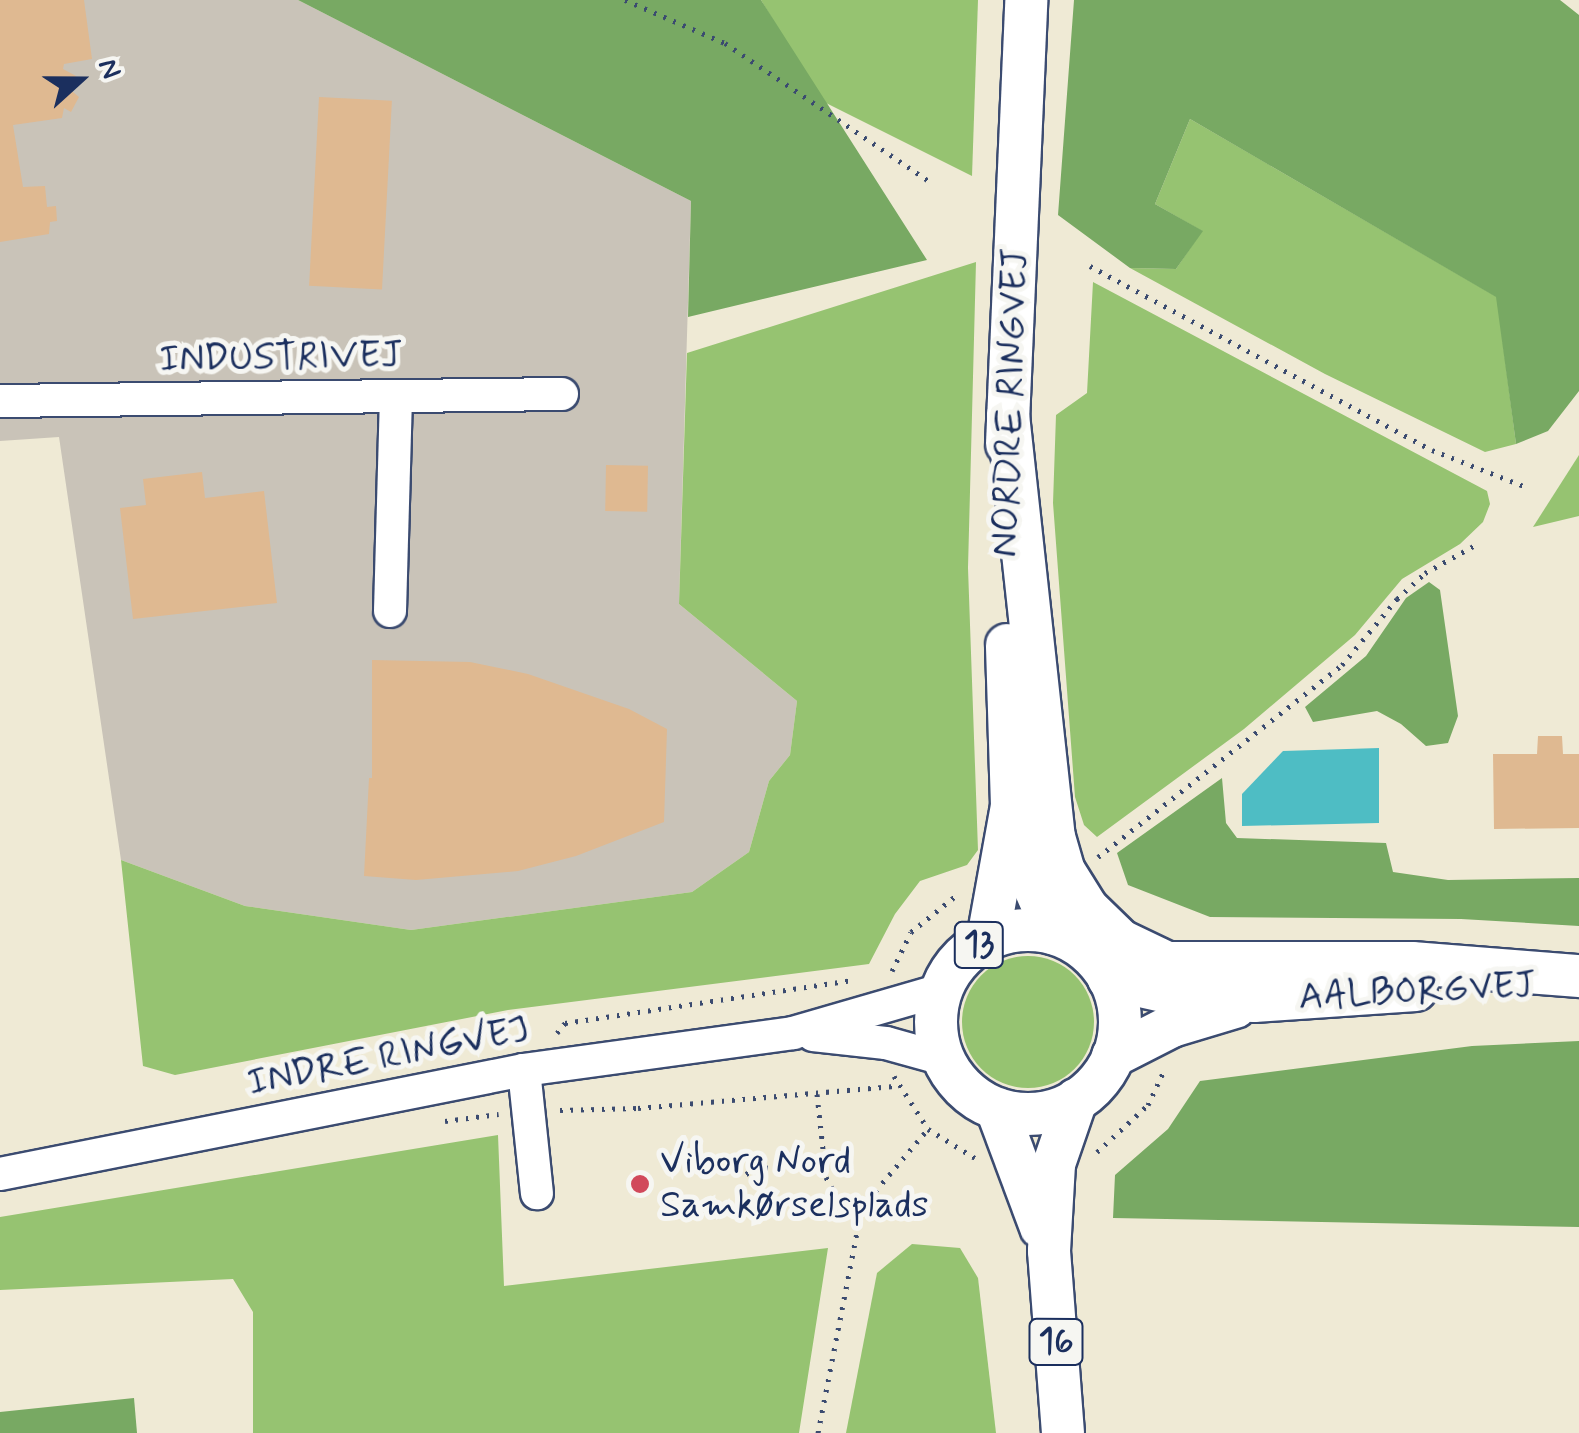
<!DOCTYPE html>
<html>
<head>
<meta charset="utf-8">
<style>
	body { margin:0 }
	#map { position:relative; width:1579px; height:1433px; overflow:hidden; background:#efead5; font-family:Mynerve,sans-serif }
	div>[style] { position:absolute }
	.industrial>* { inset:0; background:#c9c3b8 }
	.green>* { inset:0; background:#96c371 }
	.round { border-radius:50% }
	.forest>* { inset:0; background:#78a963 }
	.water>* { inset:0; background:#4ebdc4 }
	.building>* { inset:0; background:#dfb991; transform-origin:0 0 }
	.path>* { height:5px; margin-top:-2.5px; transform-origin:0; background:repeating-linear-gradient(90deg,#3b4b70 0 2.5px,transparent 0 10.5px) }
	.roads { filter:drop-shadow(2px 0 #3b4b70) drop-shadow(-2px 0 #3b4b70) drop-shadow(0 2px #3b4b70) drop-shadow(0 -2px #3b4b70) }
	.minor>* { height:32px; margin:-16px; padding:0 16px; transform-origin:16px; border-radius:16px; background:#fff }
	.major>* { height:42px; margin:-21px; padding:0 21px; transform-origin:21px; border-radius:21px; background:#fff }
	.major>.ring { margin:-21px; padding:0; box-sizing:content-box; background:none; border:42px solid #fff; border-radius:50% }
	.dots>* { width:28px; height:28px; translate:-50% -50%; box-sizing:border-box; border:5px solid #f6f6f2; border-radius:50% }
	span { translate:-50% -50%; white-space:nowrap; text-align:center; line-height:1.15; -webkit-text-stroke:10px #f6f6f2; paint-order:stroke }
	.shield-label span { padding:2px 8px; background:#f6f6f2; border:2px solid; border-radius:8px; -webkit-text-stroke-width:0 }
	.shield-label { font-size:35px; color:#1b2f5e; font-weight:700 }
	.street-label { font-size:38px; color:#1b2f5e }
	.poi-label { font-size:38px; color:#1b2f5e }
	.left { translate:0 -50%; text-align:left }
	.north { position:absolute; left:30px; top:30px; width:100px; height:100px; -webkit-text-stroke:8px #f6f6f2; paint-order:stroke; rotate:69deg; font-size:28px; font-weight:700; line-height:40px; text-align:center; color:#1b2f5e }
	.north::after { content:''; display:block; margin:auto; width:35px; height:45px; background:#1b2f5e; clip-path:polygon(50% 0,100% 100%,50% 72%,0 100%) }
</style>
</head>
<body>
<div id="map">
	<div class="industrial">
		<div style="clip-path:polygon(0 0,298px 0,691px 201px,679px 604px,797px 701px,790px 755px,769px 781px,749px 852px,692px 892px,411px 930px,245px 906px,121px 860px,59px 437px,0 441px)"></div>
	</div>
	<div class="green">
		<div style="clip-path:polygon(761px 0,978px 0,972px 176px,822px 101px)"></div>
		<div style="clip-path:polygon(1190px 119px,1497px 297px,1516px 444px,1485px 452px,1325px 374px,1130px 268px,1176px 269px,1202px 231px,1155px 204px)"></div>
		<div style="clip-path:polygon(976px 262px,968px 568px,978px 850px,967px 865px,920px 881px,895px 914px,869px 964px,508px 1010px,175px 1075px,143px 1066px,121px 860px,245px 906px,411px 930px,692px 892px,749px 852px,769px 781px,790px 755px,797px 701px,679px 604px,687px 353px)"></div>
		<div style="clip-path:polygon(1093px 282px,1487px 491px,1490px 504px,1483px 522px,1460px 544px,1402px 579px,1355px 635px,1244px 729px,1097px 837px,1084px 825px,1075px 797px,1053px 503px,1056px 415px,1087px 393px)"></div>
		<div style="clip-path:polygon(1579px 455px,1579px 516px,1533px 527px)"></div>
		<div class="round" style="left:962px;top:956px;width:132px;height:132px"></div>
		<div style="clip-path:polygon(498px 1135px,504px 1286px,828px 1248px,799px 1433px,253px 1433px,253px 1312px,233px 1279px,0 1290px,0 1217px)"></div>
		<div style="clip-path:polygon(912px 1244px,960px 1248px,978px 1278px,996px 1433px,846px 1433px,877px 1273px)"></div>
	</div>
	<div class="forest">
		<div style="clip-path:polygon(298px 0,761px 0,927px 260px,688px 317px,691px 201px)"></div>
		<div style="clip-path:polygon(1074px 0,1560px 0,1579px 15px,1579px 391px,1548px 431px,1516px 444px,1496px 297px,1190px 119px,1155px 204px,1203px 231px,1176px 269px,1130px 268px,1058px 215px)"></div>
		<div style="clip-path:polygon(1429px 582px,1440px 590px,1458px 716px,1448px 743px,1426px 746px,1401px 724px,1377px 711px,1313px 722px,1305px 707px,1366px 656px,1406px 598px)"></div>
		<div style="clip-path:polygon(1222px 778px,1226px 823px,1237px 838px,1386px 843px,1393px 872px,1448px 880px,1579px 878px,1579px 926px,1461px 919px,1210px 917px,1128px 885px,1117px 853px)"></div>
		<div style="clip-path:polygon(1579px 1041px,1579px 1227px,1113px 1218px,1115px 1175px,1168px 1129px,1200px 1081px,1472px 1046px)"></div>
		<div style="clip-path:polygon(134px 1398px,137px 1433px,0 1433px,0 1412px)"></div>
	</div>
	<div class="water">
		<div style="clip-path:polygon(1379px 748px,1379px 823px,1242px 826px,1242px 794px,1283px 751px)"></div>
	</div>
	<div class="building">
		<div style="clip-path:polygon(0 0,84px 0,92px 59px,64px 64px,63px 69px,76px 76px,68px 88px,79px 97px,71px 112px,64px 108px,62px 118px,13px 125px,23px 187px,45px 186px,47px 207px,56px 206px,57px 221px,50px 222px,49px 234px,0 242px)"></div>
		<div style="left:319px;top:97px;width:73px;height:189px;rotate:3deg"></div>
		<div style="left:606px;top:465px;width:42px;height:46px;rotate:1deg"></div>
		<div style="clip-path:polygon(202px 472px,205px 498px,264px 491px,277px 603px,133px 619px,120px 508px,146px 505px,143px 479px)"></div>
		<div style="clip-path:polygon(372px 660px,470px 662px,528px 674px,629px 709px,667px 729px,664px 822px,576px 856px,518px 871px,416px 880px,364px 876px,369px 778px,372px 778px)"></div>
		<div style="clip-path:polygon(1538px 736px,1562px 736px,1563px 754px,1579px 754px,1579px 828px,1494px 829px,1493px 754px,1537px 754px)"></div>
	</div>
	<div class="path">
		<div style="left:625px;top:0;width:109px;rotate:23.3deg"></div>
		<div style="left:725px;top:43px;width:251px;rotate:34.1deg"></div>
		<div style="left:1090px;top:266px;width:388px;rotate:28.3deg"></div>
		<div style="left:1432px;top:450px;width:104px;rotate:21.4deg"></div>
		<div style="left:1098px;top:857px;width:310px;rotate:-38.2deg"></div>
		<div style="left:1342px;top:665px;width:86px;rotate:-50.2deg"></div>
		<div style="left:1397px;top:599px;width:38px;rotate:-43deg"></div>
		<div style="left:1425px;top:573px;width:62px;rotate:-29.1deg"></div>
		<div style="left:892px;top:971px;width:43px;rotate:-64deg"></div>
		<div style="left:911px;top:932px;width:60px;rotate:-39deg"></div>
		<div style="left:557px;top:1033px;width:13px;rotate:-51deg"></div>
		<div style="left:565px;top:1023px;width:291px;rotate:-8.5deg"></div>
		<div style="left:894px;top:1076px;width:63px;rotate:57.3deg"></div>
		<div style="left:928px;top:1129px;width:55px;rotate:31.7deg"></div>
		<div style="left:817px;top:1094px;width:83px;rotate:83.8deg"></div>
		<div style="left:826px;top:1177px;width:15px;rotate:62deg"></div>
		<div style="left:833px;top:1190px;width:34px;rotate:30deg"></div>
		<div style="left:560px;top:1110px;width:78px;rotate:-1.5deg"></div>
		<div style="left:638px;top:1108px;width:260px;rotate:-4.9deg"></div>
		<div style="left:445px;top:1121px;width:54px;rotate:-7.4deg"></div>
		<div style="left:1097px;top:1152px;width:69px;rotate:-42.7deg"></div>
		<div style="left:1148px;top:1105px;width:40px;rotate:-65deg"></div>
		<div style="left:746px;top:1174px;width:10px;rotate:-29deg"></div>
		<div style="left:755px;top:1169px;width:68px;rotate:-5.9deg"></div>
		<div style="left:818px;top:1433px;width:230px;rotate:-79deg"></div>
		<div style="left:862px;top:1207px;width:102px;rotate:-49.8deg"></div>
	</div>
	<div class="roads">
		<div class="minor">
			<div style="left:0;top:401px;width:562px;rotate:-0.71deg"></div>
			<div style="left:390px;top:611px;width:215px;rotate:-88.4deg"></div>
			<div style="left:813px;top:1035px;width:73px;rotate:6.3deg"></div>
			<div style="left:886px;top:1043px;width:59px;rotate:15.7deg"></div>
			<div style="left:524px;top:1070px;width:124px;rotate:84deg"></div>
			<div style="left:0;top:1174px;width:534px;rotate:-11.23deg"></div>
			<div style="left:524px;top:1070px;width:272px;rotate:-7.8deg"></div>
			<div style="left:793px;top:1033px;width:154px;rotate:-16.2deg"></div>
		</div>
		<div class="major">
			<div style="left:1008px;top:415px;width:424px;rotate:83.8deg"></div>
			<div style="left:1054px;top:837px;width:35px;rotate:74deg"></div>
			<div style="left:1064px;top:871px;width:44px;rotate:58.1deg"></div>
			<div style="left:1087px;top:908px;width:47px;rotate:44.1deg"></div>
			<div style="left:1121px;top:941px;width:51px;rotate:25.6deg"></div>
			<div style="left:1167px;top:963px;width:245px"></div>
			<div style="left:1412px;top:963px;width:168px;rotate:4.5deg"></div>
			<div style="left:1007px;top:444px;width:444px;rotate:-87.5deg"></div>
			<div style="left:1016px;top:821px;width:58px;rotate:76deg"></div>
			<div style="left:1030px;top:877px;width:62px;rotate:66.3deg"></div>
			<div class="ring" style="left:936px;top:930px;width:142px;height:142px"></div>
			<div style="left:988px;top:939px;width:135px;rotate:-79.8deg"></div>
			<div style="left:1012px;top:806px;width:161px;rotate:-91.8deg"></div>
			<div style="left:1109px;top:979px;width:60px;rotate:12.4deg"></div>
			<div style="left:1168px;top:992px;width:86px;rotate:6deg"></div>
			<div style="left:1254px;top:1001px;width:162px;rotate:-3.9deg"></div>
			<div style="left:1113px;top:1056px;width:66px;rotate:-27deg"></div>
			<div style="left:1172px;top:1026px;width:66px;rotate:-16.8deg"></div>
			<div style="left:997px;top:1109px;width:126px;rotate:69.6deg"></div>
			<div style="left:1063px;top:1433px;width:183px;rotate:-94.4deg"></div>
			<div style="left:1049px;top:1251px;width:87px;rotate:-86.7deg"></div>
			<div style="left:1054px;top:1164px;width:68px;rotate:-71deg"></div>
		</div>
	</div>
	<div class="dots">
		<div style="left:640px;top:1184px;background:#d1495b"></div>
	</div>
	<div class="shield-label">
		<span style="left:979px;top:945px">13</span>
		<span style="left:1056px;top:1342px">16</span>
	</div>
	<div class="street-label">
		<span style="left:281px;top:358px;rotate:-1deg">INDUSTRIVEJ</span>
		<span style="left:1011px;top:403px;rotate:-88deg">NORDRE RINGVEJ</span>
		<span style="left:1417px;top:992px;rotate:-3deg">AALBORGVEJ</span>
		<span style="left:388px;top:1057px;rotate:-11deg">INDRE RINGVEJ</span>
	</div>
	<div class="poi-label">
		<span class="left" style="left:660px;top:1184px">Viborg Nord<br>Samkørselsplads</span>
	</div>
	<div class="north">N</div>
</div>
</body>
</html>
